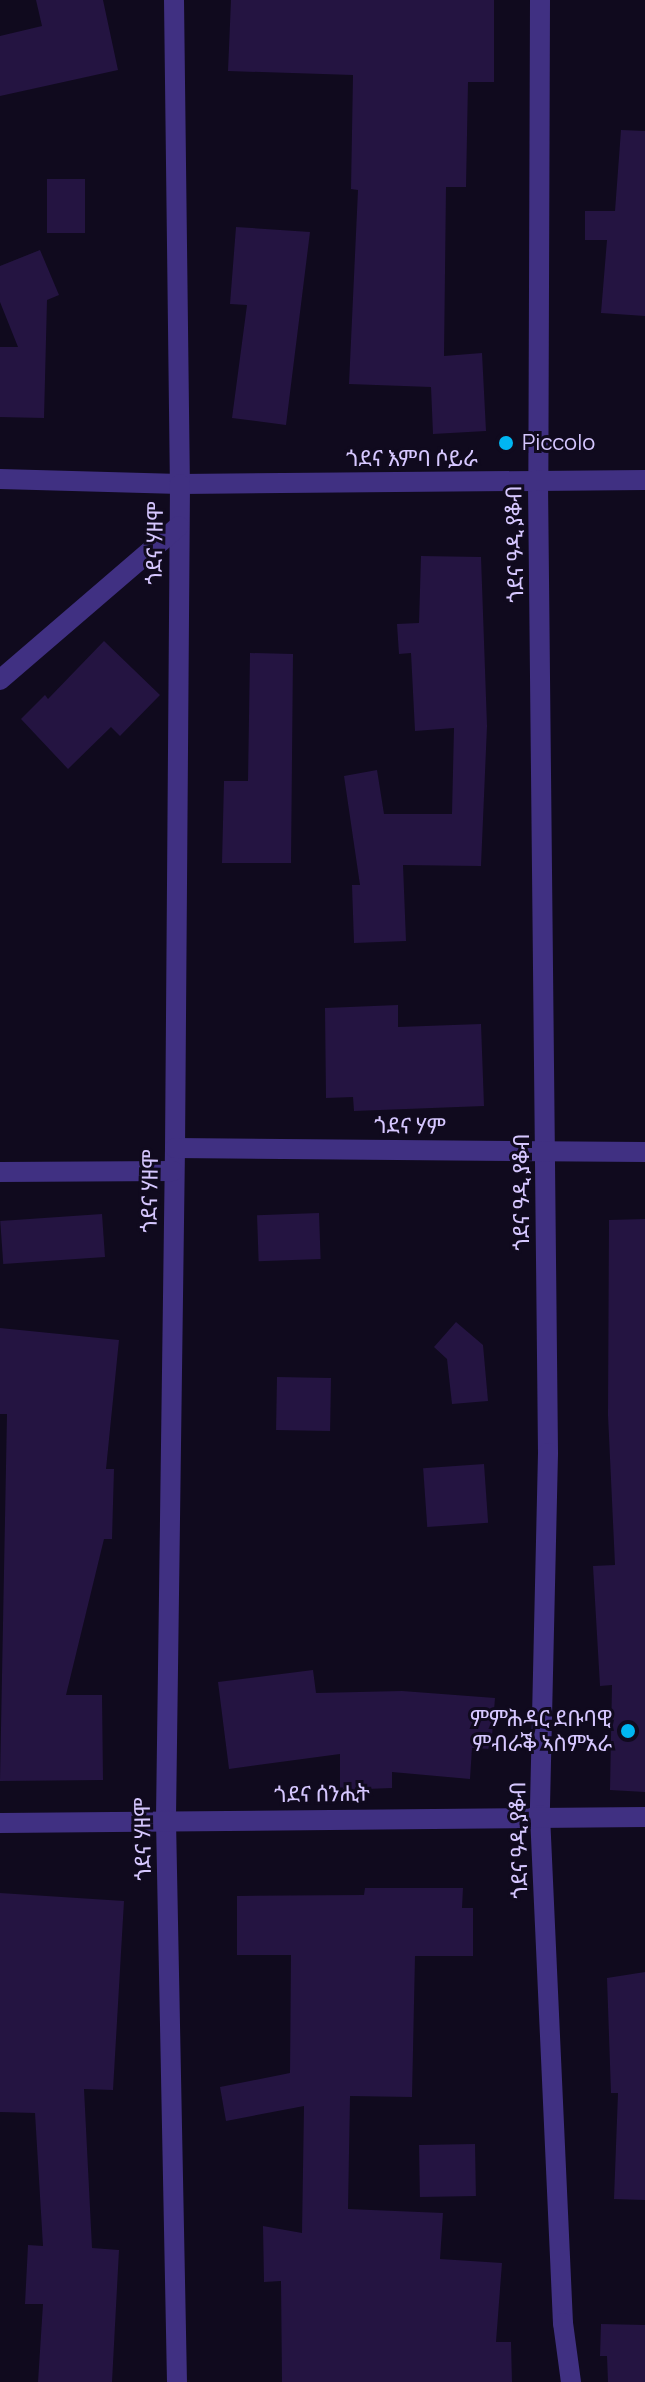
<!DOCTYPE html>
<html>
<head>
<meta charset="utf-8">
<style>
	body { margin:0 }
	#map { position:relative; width:645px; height:2382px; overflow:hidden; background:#100a1e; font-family:Manrope,"Noto Sans Ethiopic",sans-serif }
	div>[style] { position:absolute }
	.building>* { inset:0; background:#241441; transform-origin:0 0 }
	.minor>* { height:20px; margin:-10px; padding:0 10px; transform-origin:10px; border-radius:10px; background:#403082 }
	.tertiary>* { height:20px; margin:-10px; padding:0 10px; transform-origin:10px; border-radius:10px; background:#403082 }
	.dots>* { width:22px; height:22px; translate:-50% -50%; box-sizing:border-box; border:4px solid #100a1e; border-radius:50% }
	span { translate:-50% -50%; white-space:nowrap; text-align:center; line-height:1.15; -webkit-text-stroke:6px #100a1e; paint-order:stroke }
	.poi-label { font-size:22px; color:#d6c7ff }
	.left { translate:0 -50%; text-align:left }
	.right { translate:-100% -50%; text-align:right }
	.street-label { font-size:22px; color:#d6c7ff }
</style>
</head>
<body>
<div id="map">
	<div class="building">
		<div style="clip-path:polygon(36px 0,103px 0,118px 70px,0 96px,0 36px,42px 26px)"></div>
		<div style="clip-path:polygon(231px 0,494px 0,494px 82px,468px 82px,466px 187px,446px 187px,444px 356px,482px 353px,486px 431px,433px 434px,431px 387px,349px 384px,358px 190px,351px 189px,353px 75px,228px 71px)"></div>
		<div style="clip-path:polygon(621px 130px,645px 131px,645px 316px,601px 313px,607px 240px,585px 240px,585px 211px,615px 211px)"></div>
		<div style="left:47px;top:179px;width:38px;height:54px"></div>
		<div style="clip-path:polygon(236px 227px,310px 232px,286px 425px,232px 418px,247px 305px,230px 304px)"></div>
		<div style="clip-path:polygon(40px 250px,59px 295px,47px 300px,44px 418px,0 417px,0 347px,18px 347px,0 302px,0 266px)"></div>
		<div style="clip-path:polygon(421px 556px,481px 557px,487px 726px,481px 866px,403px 865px,406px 941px,354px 943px,352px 885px,360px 885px,344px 776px,377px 770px,384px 814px,452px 814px,454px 728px,415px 731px,411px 653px,399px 654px,397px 624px,419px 623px)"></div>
		<div style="clip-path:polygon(104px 641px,160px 695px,120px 736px,111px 727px,68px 769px,21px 719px,45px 695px,48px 699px)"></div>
		<div style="clip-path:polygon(250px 653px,293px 654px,291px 863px,222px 863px,224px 781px,248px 781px)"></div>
		<div style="clip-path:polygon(398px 1005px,398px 1027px,481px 1024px,484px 1106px,354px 1111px,353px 1097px,326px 1098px,325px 1008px)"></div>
		<div style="left:319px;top:1213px;width:46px;height:62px;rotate:88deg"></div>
		<div style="left:102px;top:1214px;width:43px;height:102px;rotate:86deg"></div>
		<div style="clip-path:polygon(645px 1219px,645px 1792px,610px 1790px,612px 1685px,600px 1686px,593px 1566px,615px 1565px,608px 1415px,609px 1220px)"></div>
		<div style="clip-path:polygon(456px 1322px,483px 1345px,488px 1401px,452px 1404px,447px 1359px,434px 1347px)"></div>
		<div style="clip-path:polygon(0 1328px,119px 1340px,106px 1469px,114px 1469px,112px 1539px,104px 1539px,66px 1695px,102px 1695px,103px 1780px,0 1781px,7px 1414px,0 1414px)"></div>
		<div style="left:277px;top:1377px;width:54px;height:53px;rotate:1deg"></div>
		<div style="left:484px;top:1464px;width:59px;height:61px;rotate:86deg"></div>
		<div style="clip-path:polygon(313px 1670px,316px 1693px,402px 1691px,495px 1698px,491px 1749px,472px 1748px,470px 1779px,392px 1772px,392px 1788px,340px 1790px,340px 1754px,229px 1769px,218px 1682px)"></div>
		<div style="clip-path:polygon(365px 1888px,463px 1888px,462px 1908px,473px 1908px,473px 1956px,415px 1956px,412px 2097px,350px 2096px,348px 2209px,443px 2213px,440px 2259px,502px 2263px,496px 2342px,511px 2342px,512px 2382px,282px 2382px,281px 2281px,264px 2282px,263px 2226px,302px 2233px,304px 2106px,226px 2121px,220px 2087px,290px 2073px,291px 1955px,237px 1955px,237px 1896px,364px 1895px)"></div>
		<div style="clip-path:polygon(0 1893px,124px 1901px,113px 2090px,84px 2089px,92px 2248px,119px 2250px,112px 2382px,38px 2382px,43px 2304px,25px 2304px,28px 2245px,43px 2246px,35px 2113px,0 2112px)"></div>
		<div style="clip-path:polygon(645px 1972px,645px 2200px,614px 2199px,618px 2093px,611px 2093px,607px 1978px)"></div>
		<div style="left:475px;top:2144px;width:52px;height:56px;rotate:89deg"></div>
		<div style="clip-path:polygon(601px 2324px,645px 2325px,645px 2382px,608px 2382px,607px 2356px,600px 2356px)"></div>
	</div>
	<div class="minor">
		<div style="left:540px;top:0;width:482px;rotate:90.2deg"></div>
		<div style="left:538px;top:482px;width:971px;rotate:89.41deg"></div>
		<div style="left:548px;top:1453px;width:362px;rotate:91.3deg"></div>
		<div style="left:540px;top:1815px;width:509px;rotate:87.41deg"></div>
		<div style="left:563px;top:2323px;width:60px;rotate:82.3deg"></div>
		<div style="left:0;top:479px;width:180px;rotate:1.6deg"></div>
		<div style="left:180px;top:484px;width:465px;rotate:-0.5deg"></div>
		<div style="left:175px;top:1148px;width:672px;rotate:90.77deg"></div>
		<div style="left:166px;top:1820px;width:562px;rotate:88.88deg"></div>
		<div style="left:0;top:1172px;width:173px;rotate:-0.3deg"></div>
		<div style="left:0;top:1823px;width:645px;rotate:-0.53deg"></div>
	</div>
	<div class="tertiary">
		<div style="left:174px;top:0;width:484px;rotate:89.3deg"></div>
		<div style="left:180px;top:484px;width:664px;rotate:90.43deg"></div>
		<div style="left:175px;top:1148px;width:470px;rotate:0.5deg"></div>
		<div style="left:0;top:680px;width:236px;rotate:-40.7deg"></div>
	</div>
	<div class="dots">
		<div style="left:506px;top:443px;background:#00b6f2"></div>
		<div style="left:628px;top:1731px;background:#00b6f2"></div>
	</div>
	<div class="poi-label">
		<span class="left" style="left:522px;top:443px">Piccolo</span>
		<span class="right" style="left:612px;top:1731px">ምምሕዳር ደቡባዊ<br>ምብራቕ ኣስምአራ</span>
	</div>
	<div class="street-label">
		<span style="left:412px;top:459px">ጎደና እምባ ሶይራ</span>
		<span style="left:155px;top:543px;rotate:-89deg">ጎደና ሃዘሞ</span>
		<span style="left:515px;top:544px;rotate:-91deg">ጎደና ዓዲ ያቆብ</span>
		<span style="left:410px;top:1126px;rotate:1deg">ጎደና ሃም</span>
		<span style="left:150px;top:1191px;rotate:-89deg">ጎደና ሃዘሞ</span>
		<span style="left:522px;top:1192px;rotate:-90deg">ጎደና ዓዲ ያቆብ</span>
		<span style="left:322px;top:1794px;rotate:-1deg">ጎደና ሰንሒት</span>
		<span style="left:143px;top:1839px;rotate:-91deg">ጎደና ሃዘሞ</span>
		<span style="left:519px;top:1840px;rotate:-91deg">ጎደና ዓዲ ያቆብ</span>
	</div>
</div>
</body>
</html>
